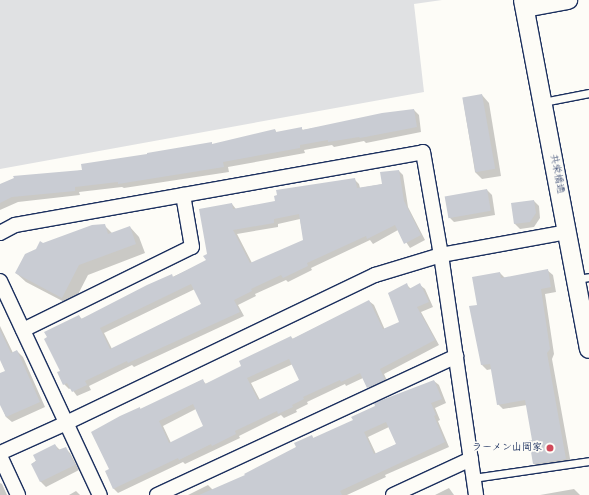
<!DOCTYPE html>
<html>
<head>
<meta charset="utf-8">
<style>
	body { margin:0 }
	#map { position:relative; width:589px; height:495px; overflow:hidden; background:#fdfcf7; font-family:Kalam,"Klee One",sans-serif }
	div>[style] { position:absolute }
	.green>* { inset:0; background:#e0e1e3 }
	.shadow>* { inset:0; background:#0003 }
	.building>* { inset:0; background:#c9ccd3; transform-origin:0 0 }
	.roads { filter:drop-shadow(1px 0 #1b2f5e) drop-shadow(-1px 0 #1b2f5e) drop-shadow(0 1px #1b2f5e) drop-shadow(0 -1px #1b2f5e) }
	.service>* { height:7px; margin:-3.5px; padding:0 3.5px; transform-origin:3.5px; border-radius:3.5px; background:#fdfcf7 }
	.minor>* { height:14px; margin:-7px; padding:0 7px; transform-origin:7px; border-radius:7px; background:#fdfcf7 }
	.tertiary>* { height:18px; margin:-9px; padding:0 9px; transform-origin:9px; border-radius:9px; background:#fdfcf7 }
	.dots>* { width:11px; height:11px; translate:-50% -50%; box-sizing:border-box; border:2px solid #fdfcf7; border-radius:50% }
	span { translate:-50% -50%; white-space:nowrap; text-align:center; line-height:1.15; -webkit-text-stroke:3.5px #fdfcf7; paint-order:stroke }
	.street-label { font-size:10px; color:#1b2f5e }
	.poi-label { font-size:10px; color:#1b2f5e; font-weight:700 }
	.right { translate:-100% -50%; text-align:right }
</style>
</head>
<body>
<div id="map">
	<div class="green">
		<div style="clip-path:polygon(0 0,442px 0,414px 4px,424px 92px,0 169px)"></div>
	</div>
	<div class="shadow">
		<div style="clip-path:polygon(482px 95px,489px 103px,501px 176px,482px 179px,475px 172px,463px 99px)"></div>
		<div style="clip-path:polygon(414px 110px,419px 115px,421px 132px,366px 143px,364px 141px,334px 147px,332px 145px,304px 150px,305px 153px,228px 167px,229px 172px,124px 188px,122px 187px,79px 192px,80px 195px,18px 202px,0 210px,0 185px,83px 170px,211px 143px,213px 145px,275px 130px,277px 133px,301px 128px,303px 130px)"></div>
		<div style="clip-path:polygon(evenodd,399px 171px,403px 175px,408px 207px,425px 240px,410px 248px,398px 230px,373px 244px,370px 240px,311px 268px,312px 270px,288px 282px,286px 280px,255px 294px,256px 296px,238px 305px,244px 316px,134px 367px,132px 365px,89px 386px,91px 390px,77px 396px,71px 388px,69px 389px,64px 384px,61px 372px,79px 316px,82px 319px,207px 261px,208px 255px,232px 204px,236px 209px,276px 202px,354px 179px,359px 184px,360px 188px,383px 184px,399px 171px,300px 219px,304px 241px,252px 263px,237px 234px,278px 227px,278px 224px,300px 219px,399px 171px,195px 289px,202px 304px,112px 349px,104px 333px,195px 289px)"></div>
		<div style="clip-path:polygon(487px 190px,492px 195px,495px 215px,454px 222px,449px 217px)"></div>
		<div style="clip-path:polygon(534px 201px,539px 206px,540px 218px,534px 227px,520px 229px,515px 224px,512px 204px)"></div>
		<div style="clip-path:polygon(104px 225px,113px 234px,130px 227px,139px 237px,145px 253px,88px 275px,72px 306px,26px 282px,16px 273px,37px 250px)"></div>
		<div style="clip-path:polygon(547px 270px,553px 275px,556px 292px,545px 294px,554px 354px,552px 359px,571px 464px,539px 469px,534px 464px,533px 441px,527px 405px,503px 409px,498px 404px,492px 369px,487px 370px,482px 365px,478px 306px,500px 273px,505px 278px)"></div>
		<div style="clip-path:polygon(evenodd,407px 285px,411px 289px,420px 285px,425px 289px,433px 307px,421px 312px,439px 345px,384px 374px,389px 385px,373px 392px,363px 378px,346px 386px,345px 384px,307px 402px,308px 404px,296px 410px,297px 412px,284px 418px,281px 415px,239px 436px,240px 438px,185px 464px,183px 462px,118px 493px,114px 489px,106px 472px,110px 470px,140px 408px,141px 410px,202px 380px,206px 384px,242px 367px,291px 337px,293px 339px,369px 301px,374px 305px,385px 330px,401px 323px,407px 285px,293px 364px,300px 380px,260px 400px,251px 383px,293px 364px,407px 285px,196px 409px,204px 426px,171px 443px,163px 426px,196px 409px)"></div>
		<div style="clip-path:polygon(0 326px,13px 353px,17px 351px,23px 357px,45px 407px,12px 422px,6px 417px,0 402px,0 374px,7px 371px,0 357px)"></div>
		<div style="clip-path:polygon(evenodd,434px 381px,439px 385px,446px 403px,435px 408px,440px 420px,438px 421px,449px 447px,385px 475px,386px 477px,347px 495px,188px 495px,208px 485px,213px 490px,246px 476px,297px 447px,312px 436px,314px 439px,354px 421px,434px 381px,389px 427px,397px 444px,376px 454px,368px 437px,389px 427px)"></div>
		<div style="clip-path:polygon(55px 445px,60px 450px,65px 448px,70px 453px,79px 470px,46px 487px,41px 482px,32px 464px)"></div>
		<div style="clip-path:polygon(0 483px,2px 484px,7px 495px,0 495px)"></div>
		<div style="clip-path:polygon(449px 488px,454px 495px,435px 495px)"></div>
		<div style="clip-path:polygon(574px 489px,580px 495px,540px 495px)"></div>
		<div style="clip-path:polygon(76px 491px,80px 495px,69px 495px)"></div>
	</div>
	<div class="building">
		<div style="left:482px;top:94px;width:76px;height:20px;rotate:80deg"></div>
		<div style="clip-path:polygon(414px 109px,417px 127px,360px 138px,359px 137px,328px 142px,328px 140px,300px 145px,300px 148px,223px 162px,224px 167px,118px 184px,118px 182px,75px 187px,75px 191px,12px 197px,0 203px,0 184px,14px 178px,13px 176px,82px 170px,81px 164px,147px 154px,147px 153px,212px 142px,212px 144px,275px 129px,276px 132px,302px 127px,302px 130px,382px 113px)"></div>
		<div style="clip-path:polygon(evenodd,399px 170px,404px 201px,421px 235px,404px 244px,395px 225px,367px 239px,366px 236px,307px 263px,308px 266px,283px 278px,281px 275px,251px 289px,252px 291px,234px 300px,240px 312px,128px 363px,127px 361px,85px 381px,87px 385px,72px 392px,67px 383px,63px 385px,57px 372px,60px 371px,44px 339px,47px 337px,44px 332px,79px 315px,81px 319px,147px 285px,172px 274px,173px 277px,206px 260px,203px 256px,207px 254px,199px 209px,232px 203px,233px 209px,275px 201px,274px 196px,277px 195px,276px 190px,355px 178px,357px 188px,382px 184px,380px 172px,399px 170px,299px 214px,303px 240px,250px 263px,233px 230px,274px 223px,274px 219px,299px 214px,399px 170px,191px 284px,201px 304px,110px 349px,100px 328px,191px 284px)"></div>
		<div style="left:487px;top:189px;width:22px;height:43px;rotate:80deg"></div>
		<div style="clip-path:polygon(534px 200px,536px 213px,530px 222px,514px 224px,511px 203px)"></div>
		<div style="clip-path:polygon(105px 224px,108px 234px,130px 226px,136px 244px,79px 265px,62px 298px,15px 273px,25px 254px,36px 249px,40px 241px,43px 243px,92px 225px)"></div>
		<div style="clip-path:polygon(548px 269px,551px 287px,541px 289px,550px 349px,547px 353px,566px 459px,533px 464px,529px 440px,532px 440px,525px 400px,497px 405px,490px 364px,481px 365px,469px 306px,477px 305px,472px 277px,500px 272px,501px 278px)"></div>
		<div style="clip-path:polygon(evenodd,407px 283px,409px 289px,420px 283px,429px 302px,417px 307px,435px 340px,380px 369px,385px 380px,367px 388px,360px 373px,341px 382px,340px 380px,303px 397px,304px 399px,292px 405px,293px 407px,278px 414px,277px 411px,235px 431px,236px 434px,212px 446px,211px 444px,179px 460px,178px 458px,113px 489px,105px 471px,109px 469px,91px 432px,120px 416px,140px 407px,140px 409px,203px 379px,205px 384px,241px 366px,239px 361px,291px 336px,292px 339px,369px 300px,383px 329px,399px 322px,388px 293px,407px 283px,289px 359px,299px 380px,258px 400px,247px 378px,289px 359px,407px 283px,193px 404px,203px 426px,169px 443px,159px 421px,193px 404px)"></div>
		<div style="clip-path:polygon(0 330px,11px 353px,17px 350px,40px 402px,6px 417px,0 405px,0 373px,5px 371px,0 360px)"></div>
		<div style="clip-path:polygon(evenodd,434px 380px,442px 399px,431px 403px,436px 415px,434px 416px,445px 442px,340px 491px,342px 495px,199px 495px,245px 475px,244px 474px,296px 447px,294px 443px,312px 435px,313px 438px,353px 420px,351px 417px,375px 406px,374px 403px,434px 380px,386px 422px,396px 444px,374px 454px,364px 432px,386px 422px)"></div>
		<div style="clip-path:polygon(55px 444px,58px 450px,66px 447px,75px 465px,40px 482px,31px 464px,36px 461px,33px 455px)"></div>
	</div>
	<div class="roads">
		<div class="service">
			<div style="left:543px;top:102px;width:47px;rotate:-11.1deg"></div>
			<div style="left:577px;top:279px;width:12px;rotate:-9deg"></div>
			<div style="left:473px;top:478px;width:117px;rotate:-8.3deg"></div>
		</div>
		<div class="minor">
			<div style="left:0;top:233px;width:17px;rotate:-28deg"></div>
			<div style="left:15px;top:225px;width:414px;rotate:-10.1deg"></div>
			<div style="left:423px;top:152px;width:105px;rotate:80.1deg"></div>
			<div style="left:441px;top:255px;width:243px;rotate:81.7deg"></div>
			<div style="left:0;top:281px;width:236px;rotate:65deg"></div>
			<div style="left:23px;top:330px;width:188px;rotate:-26.2deg"></div>
			<div style="left:192px;top:247px;width:53px;rotate:-99.8deg"></div>
			<div style="left:0;top:453px;width:72px;rotate:-24.4deg"></div>
			<div style="left:66px;top:423px;width:343px;rotate:-25.6deg"></div>
			<div style="left:375px;top:275px;width:69px;rotate:-16.9deg"></div>
			<div style="left:441px;top:255px;width:129px;rotate:-10.3deg"></div>
			<div style="left:0;top:456px;width:43px;rotate:65.2deg"></div>
			<div style="left:157px;top:495px;width:330px;rotate:-24.9deg"></div>
			<div style="left:393px;top:495px;width:86px;rotate:-24.8deg"></div>
		</div>
		<div class="tertiary">
			<div style="left:523px;top:0;width:355px;rotate:79.3deg"></div>
			<div style="left:525px;top:8px;width:44px;rotate:-10.5deg"></div>
		</div>
	</div>
	<div class="dots">
		<div style="left:550px;top:448px;background:#d1495b"></div>
	</div>
	<div class="street-label">
		<span style="left:557px;top:174px;rotate:79deg">共栄橋通</span>
	</div>
	<div class="poi-label">
		<span class="right" style="left:542px;top:448px">ラーメン山岡家</span>
	</div>
</div>
</body>
</html>
